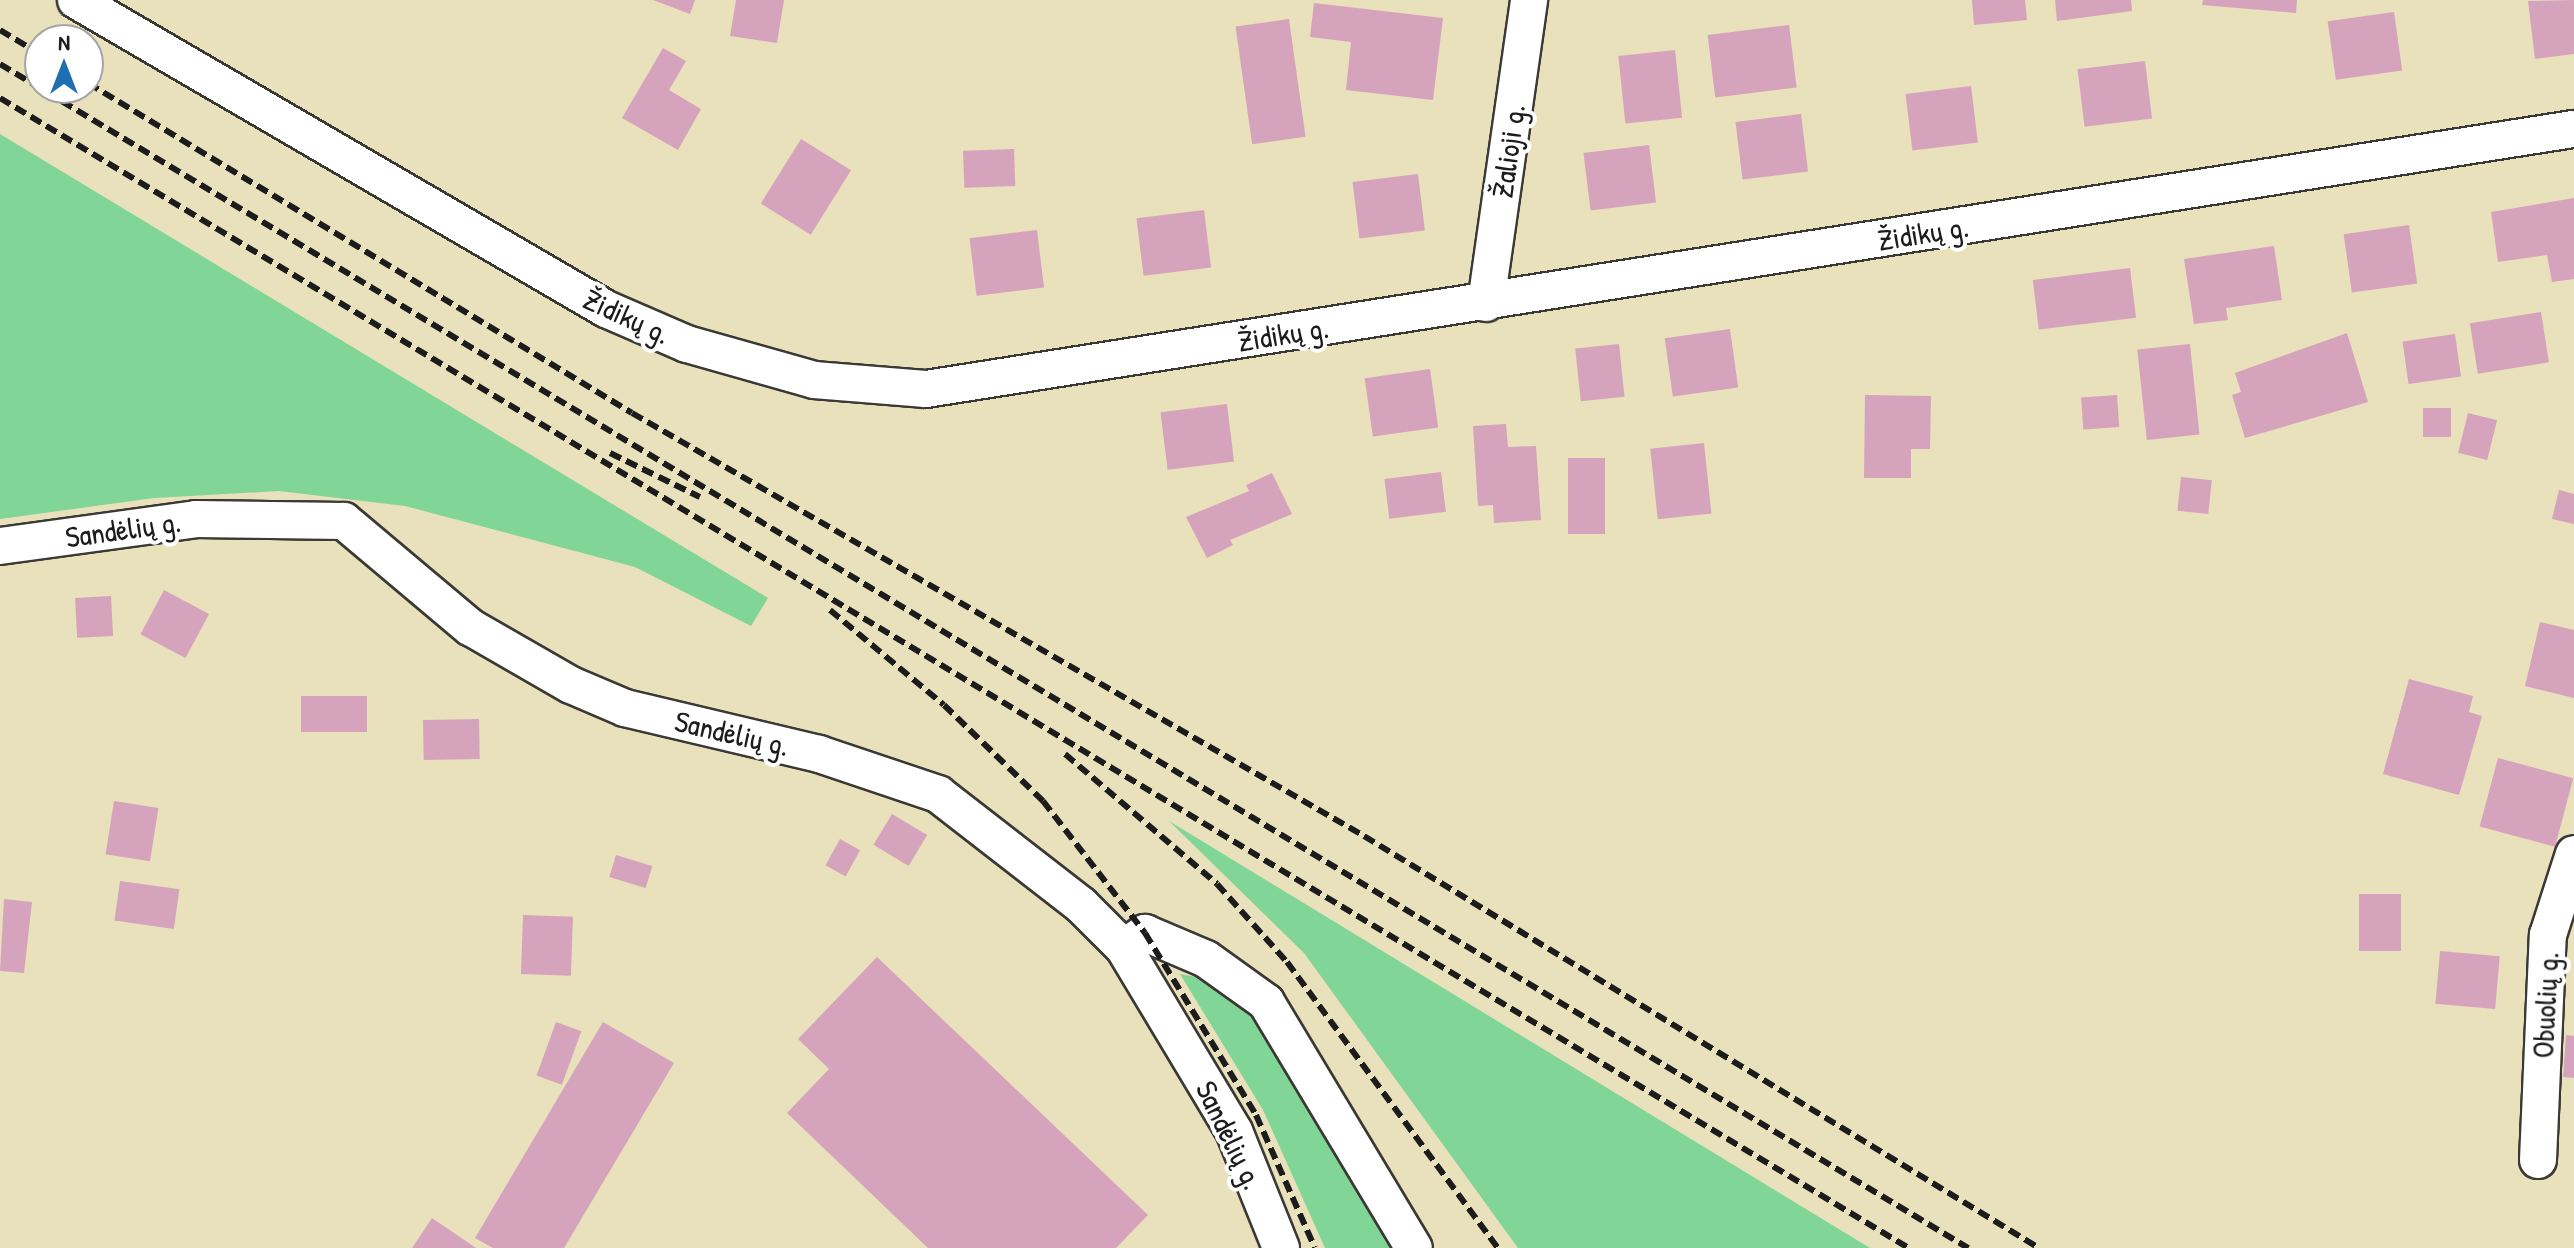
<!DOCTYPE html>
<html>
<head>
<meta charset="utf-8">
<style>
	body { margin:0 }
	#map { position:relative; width:2574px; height:1248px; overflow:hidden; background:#e9e0bc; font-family:"Patrick Hand",sans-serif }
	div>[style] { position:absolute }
	.green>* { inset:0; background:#81d597 }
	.building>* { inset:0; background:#d6a3bc; transform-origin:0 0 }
	.roads { filter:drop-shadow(2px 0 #3b3934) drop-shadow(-2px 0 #3b3934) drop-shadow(0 2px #3b3934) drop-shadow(0 -2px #3b3934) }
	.minor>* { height:36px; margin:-18px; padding:0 18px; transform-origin:18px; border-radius:18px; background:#fff }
	.rail>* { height:6px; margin-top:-3px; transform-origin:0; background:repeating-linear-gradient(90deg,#1c1c1c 0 12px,transparent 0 18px) }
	span { translate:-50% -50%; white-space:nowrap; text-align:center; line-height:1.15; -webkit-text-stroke:8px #fff; paint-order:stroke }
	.street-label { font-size:30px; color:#1c1c1c }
	.north { position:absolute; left:24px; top:24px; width:80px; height:80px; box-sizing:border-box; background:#fff; border:2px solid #a4a4a4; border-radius:50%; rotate:0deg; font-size:22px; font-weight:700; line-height:32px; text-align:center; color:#1c1c1c }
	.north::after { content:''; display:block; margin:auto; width:28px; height:36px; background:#1f6fb2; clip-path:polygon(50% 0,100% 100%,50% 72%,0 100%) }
</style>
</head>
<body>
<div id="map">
	<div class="green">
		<div style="clip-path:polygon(0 134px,768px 598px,751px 626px,635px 567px,405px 506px,279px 491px,154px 498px,0 519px)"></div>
		<div style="clip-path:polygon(1169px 821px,1870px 1248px,1518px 1248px,1304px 953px)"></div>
		<div style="clip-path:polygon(1180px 974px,1197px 977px,1228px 995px,1257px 1023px,1304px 1091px,1393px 1248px,1325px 1248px,1263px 1110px)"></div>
	</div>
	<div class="building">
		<div style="clip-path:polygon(653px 0,695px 0,690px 14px)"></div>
		<div style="clip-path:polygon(736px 0,784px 0,777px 43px,730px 36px)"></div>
		<div style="clip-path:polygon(1972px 0,2025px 0,2027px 20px,1974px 25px)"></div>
		<div style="clip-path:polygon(2055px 0,2131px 0,2132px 11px,2057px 21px)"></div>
		<div style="clip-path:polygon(2203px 0,2297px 0,2296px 13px,2202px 5px)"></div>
		<div style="clip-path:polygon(2574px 0,2574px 54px,2535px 59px,2528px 1px)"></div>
		<div style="clip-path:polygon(1314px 3px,1443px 18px,1433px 100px,1346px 90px,1351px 42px,1310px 37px)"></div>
		<div style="left:2394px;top:12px;width:59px;height:67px;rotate:82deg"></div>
		<div style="left:1289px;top:19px;width:119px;height:54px;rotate:82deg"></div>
		<div style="left:1789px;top:25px;width:63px;height:82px;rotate:83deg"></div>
		<div style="clip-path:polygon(663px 48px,686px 61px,669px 90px,701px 109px,678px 150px,622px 118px)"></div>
		<div style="left:1675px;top:50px;width:68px;height:57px;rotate:84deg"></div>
		<div style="left:2145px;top:61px;width:58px;height:68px;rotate:83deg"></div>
		<div style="left:1971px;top:86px;width:57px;height:66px;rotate:83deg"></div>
		<div style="left:1801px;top:114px;width:58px;height:66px;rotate:83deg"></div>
		<div style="left:801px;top:139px;width:59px;height:76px;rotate:32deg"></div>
		<div style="left:1649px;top:145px;width:58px;height:66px;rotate:83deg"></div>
		<div style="left:1014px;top:149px;width:37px;height:51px;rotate:88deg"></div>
		<div style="left:1418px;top:174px;width:57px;height:66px;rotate:83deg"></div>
		<div style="clip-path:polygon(2574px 198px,2574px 279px,2552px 282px,2547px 255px,2498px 262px,2491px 212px)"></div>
		<div style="left:1204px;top:210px;width:58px;height:68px;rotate:83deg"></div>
		<div style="left:2409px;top:225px;width:59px;height:66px;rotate:82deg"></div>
		<div style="left:1037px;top:230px;width:58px;height:68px;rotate:83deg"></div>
		<div style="clip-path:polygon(2274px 246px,2282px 300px,2226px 308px,2228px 320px,2194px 324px,2184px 259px)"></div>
		<div style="left:2130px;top:268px;width:50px;height:98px;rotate:83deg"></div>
		<div style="left:2541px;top:312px;width:51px;height:72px;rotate:81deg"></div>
		<div style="left:1730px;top:329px;width:59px;height:66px;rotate:82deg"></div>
		<div style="clip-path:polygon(2347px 333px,2368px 402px,2245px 438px,2232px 395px,2241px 392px,2235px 373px)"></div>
		<div style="left:2455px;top:334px;width:43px;height:53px;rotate:82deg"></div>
		<div style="left:1619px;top:344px;width:53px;height:44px;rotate:84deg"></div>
		<div style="left:2190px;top:344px;width:91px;height:53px;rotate:84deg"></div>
		<div style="left:1430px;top:369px;width:59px;height:66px;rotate:82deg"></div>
		<div style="clip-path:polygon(1865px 395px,1931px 396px,1930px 449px,1911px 449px,1911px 478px,1864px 478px)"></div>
		<div style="left:2117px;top:395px;width:32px;height:36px;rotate:86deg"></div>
		<div style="left:1227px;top:404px;width:58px;height:67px;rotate:83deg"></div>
		<div style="left:2423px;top:408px;width:28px;height:29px"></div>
		<div style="left:2468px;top:413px;width:30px;height:41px;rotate:14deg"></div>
		<div style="clip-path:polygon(1506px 424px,1508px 447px,1536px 446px,1541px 520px,1494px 523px,1493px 505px,1478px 506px,1473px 426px)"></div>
		<div style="left:1704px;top:443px;width:71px;height:54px;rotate:84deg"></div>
		<div style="left:1568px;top:458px;width:37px;height:76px"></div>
		<div style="left:1441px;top:472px;width:40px;height:57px;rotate:83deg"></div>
		<div style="clip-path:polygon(1272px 473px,1292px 514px,1230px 540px,1233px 545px,1207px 558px,1186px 517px,1249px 491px,1246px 485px)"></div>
		<div style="left:2181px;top:477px;width:31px;height:34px;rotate:6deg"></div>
		<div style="clip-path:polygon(2559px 490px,2574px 494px,2574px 524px,2552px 519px)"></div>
		<div style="left:164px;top:590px;width:51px;height:50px;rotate:28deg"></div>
		<div style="left:111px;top:596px;width:40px;height:36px;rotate:87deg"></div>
		<div style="clip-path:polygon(2540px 622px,2574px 630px,2574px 698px,2525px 686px)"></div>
		<div style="clip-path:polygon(2409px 679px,2473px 696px,2469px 712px,2482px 716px,2459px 795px,2383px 774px)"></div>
		<div style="left:301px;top:696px;width:66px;height:36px"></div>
		<div style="left:479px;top:719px;width:40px;height:56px;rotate:89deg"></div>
		<div style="left:2498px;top:758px;width:78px;height:71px;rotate:15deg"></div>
		<div style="left:114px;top:801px;width:45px;height:54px;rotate:9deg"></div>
		<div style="left:892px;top:814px;width:41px;height:36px;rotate:31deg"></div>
		<div style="left:840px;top:839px;width:23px;height:30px;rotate:29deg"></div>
		<div style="left:616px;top:855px;width:38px;height:23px;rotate:17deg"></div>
		<div style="left:120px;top:881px;width:60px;height:40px;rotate:8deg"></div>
		<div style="left:2359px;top:894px;width:42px;height:57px"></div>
		<div style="clip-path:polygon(4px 899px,32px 902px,24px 973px,0 971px)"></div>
		<div style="left:523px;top:915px;width:50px;height:59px;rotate:2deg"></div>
		<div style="left:2440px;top:951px;width:60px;height:53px;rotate:5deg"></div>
		<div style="clip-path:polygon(877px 957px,1148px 1215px,1116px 1248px,928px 1248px,787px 1113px,829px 1069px,798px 1039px)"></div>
		<div style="left:556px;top:1022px;width:27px;height:57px;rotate:20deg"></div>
		<div style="clip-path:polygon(603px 1022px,674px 1063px,564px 1248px,493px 1248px,475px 1238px)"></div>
		<div style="clip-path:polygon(2566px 1035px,2574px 1036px,2574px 1078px,2563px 1077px)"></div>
		<div style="clip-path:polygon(432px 1218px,476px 1248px,412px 1248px)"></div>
	</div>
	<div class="roads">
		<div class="minor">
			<div style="left:76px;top:0;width:613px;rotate:30.24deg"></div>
			<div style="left:606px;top:309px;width:88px;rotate:23.4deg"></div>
			<div style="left:687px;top:344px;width:132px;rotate:15.8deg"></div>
			<div style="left:814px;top:380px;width:112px;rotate:4.6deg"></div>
			<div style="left:926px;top:389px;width:1668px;rotate:-8.97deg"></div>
			<div style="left:1486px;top:303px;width:306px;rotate:-81.9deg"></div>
			<div style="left:0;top:546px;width:198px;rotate:-7.8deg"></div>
			<div style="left:196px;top:519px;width:148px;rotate:0.8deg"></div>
			<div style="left:344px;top:521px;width:165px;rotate:40.1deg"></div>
			<div style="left:470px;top:627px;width:116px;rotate:29.9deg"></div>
			<div style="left:571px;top:685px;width:59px;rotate:23.1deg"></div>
			<div style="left:625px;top:708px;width:199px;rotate:13.3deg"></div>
			<div style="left:819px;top:754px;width:126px;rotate:18.6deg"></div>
			<div style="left:938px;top:794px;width:181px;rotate:37.8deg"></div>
			<div style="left:1081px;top:905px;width:61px;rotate:45deg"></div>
			<div style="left:1124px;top:948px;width:214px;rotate:59deg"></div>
			<div style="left:1234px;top:1131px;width:126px;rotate:68.1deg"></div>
			<div style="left:1124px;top:948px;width:26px;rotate:-36deg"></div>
			<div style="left:1145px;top:933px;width:66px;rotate:23.1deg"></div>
			<div style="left:1206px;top:959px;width:74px;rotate:35.6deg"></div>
			<div style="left:1266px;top:1002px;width:287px;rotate:59deg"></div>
			<div style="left:2538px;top:1160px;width:225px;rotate:-87.5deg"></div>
			<div style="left:2548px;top:935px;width:85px;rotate:-72.2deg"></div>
		</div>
	</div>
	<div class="rail">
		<div style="left:0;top:30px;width:47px;rotate:31deg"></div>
		<div style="left:0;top:64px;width:2297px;rotate:31.03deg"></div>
		<div style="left:88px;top:83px;width:636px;rotate:31.24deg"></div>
		<div style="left:632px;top:413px;width:845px;rotate:30.02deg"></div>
		<div style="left:1364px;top:836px;width:791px;rotate:31.4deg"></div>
		<div style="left:0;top:98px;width:2229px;rotate:31.07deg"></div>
		<div style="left:610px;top:453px;width:100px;rotate:26.1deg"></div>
		<div style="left:830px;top:610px;width:148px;rotate:39.8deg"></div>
		<div style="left:944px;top:705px;width:138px;rotate:44.1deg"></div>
		<div style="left:1043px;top:801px;width:167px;rotate:52.3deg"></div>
		<div style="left:1145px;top:933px;width:213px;rotate:58.6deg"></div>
		<div style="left:1256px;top:1115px;width:145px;rotate:66.1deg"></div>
		<div style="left:1065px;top:754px;width:200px;rotate:40.5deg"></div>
		<div style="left:1217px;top:884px;width:105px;rotate:48.1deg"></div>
		<div style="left:1287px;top:962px;width:355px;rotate:53.6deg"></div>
	</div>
	<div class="street-label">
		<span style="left:1508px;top:151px;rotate:-82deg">Žalioji g.</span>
		<span style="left:1923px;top:233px;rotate:-9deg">Židikų g.</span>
		<span style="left:627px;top:316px;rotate:25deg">Židikų g.</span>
		<span style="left:1283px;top:334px;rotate:-9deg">Židikų g.</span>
		<span style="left:123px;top:529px;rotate:-8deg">Sandėlių g.</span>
		<span style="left:732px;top:733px;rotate:13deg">Sandėlių g.</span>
		<span style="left:2545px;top:1005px;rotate:-87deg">Obuolių g.</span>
		<span style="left:1230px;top:1135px;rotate:64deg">Sandėlių g.</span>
	</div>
	<div class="north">N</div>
</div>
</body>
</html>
